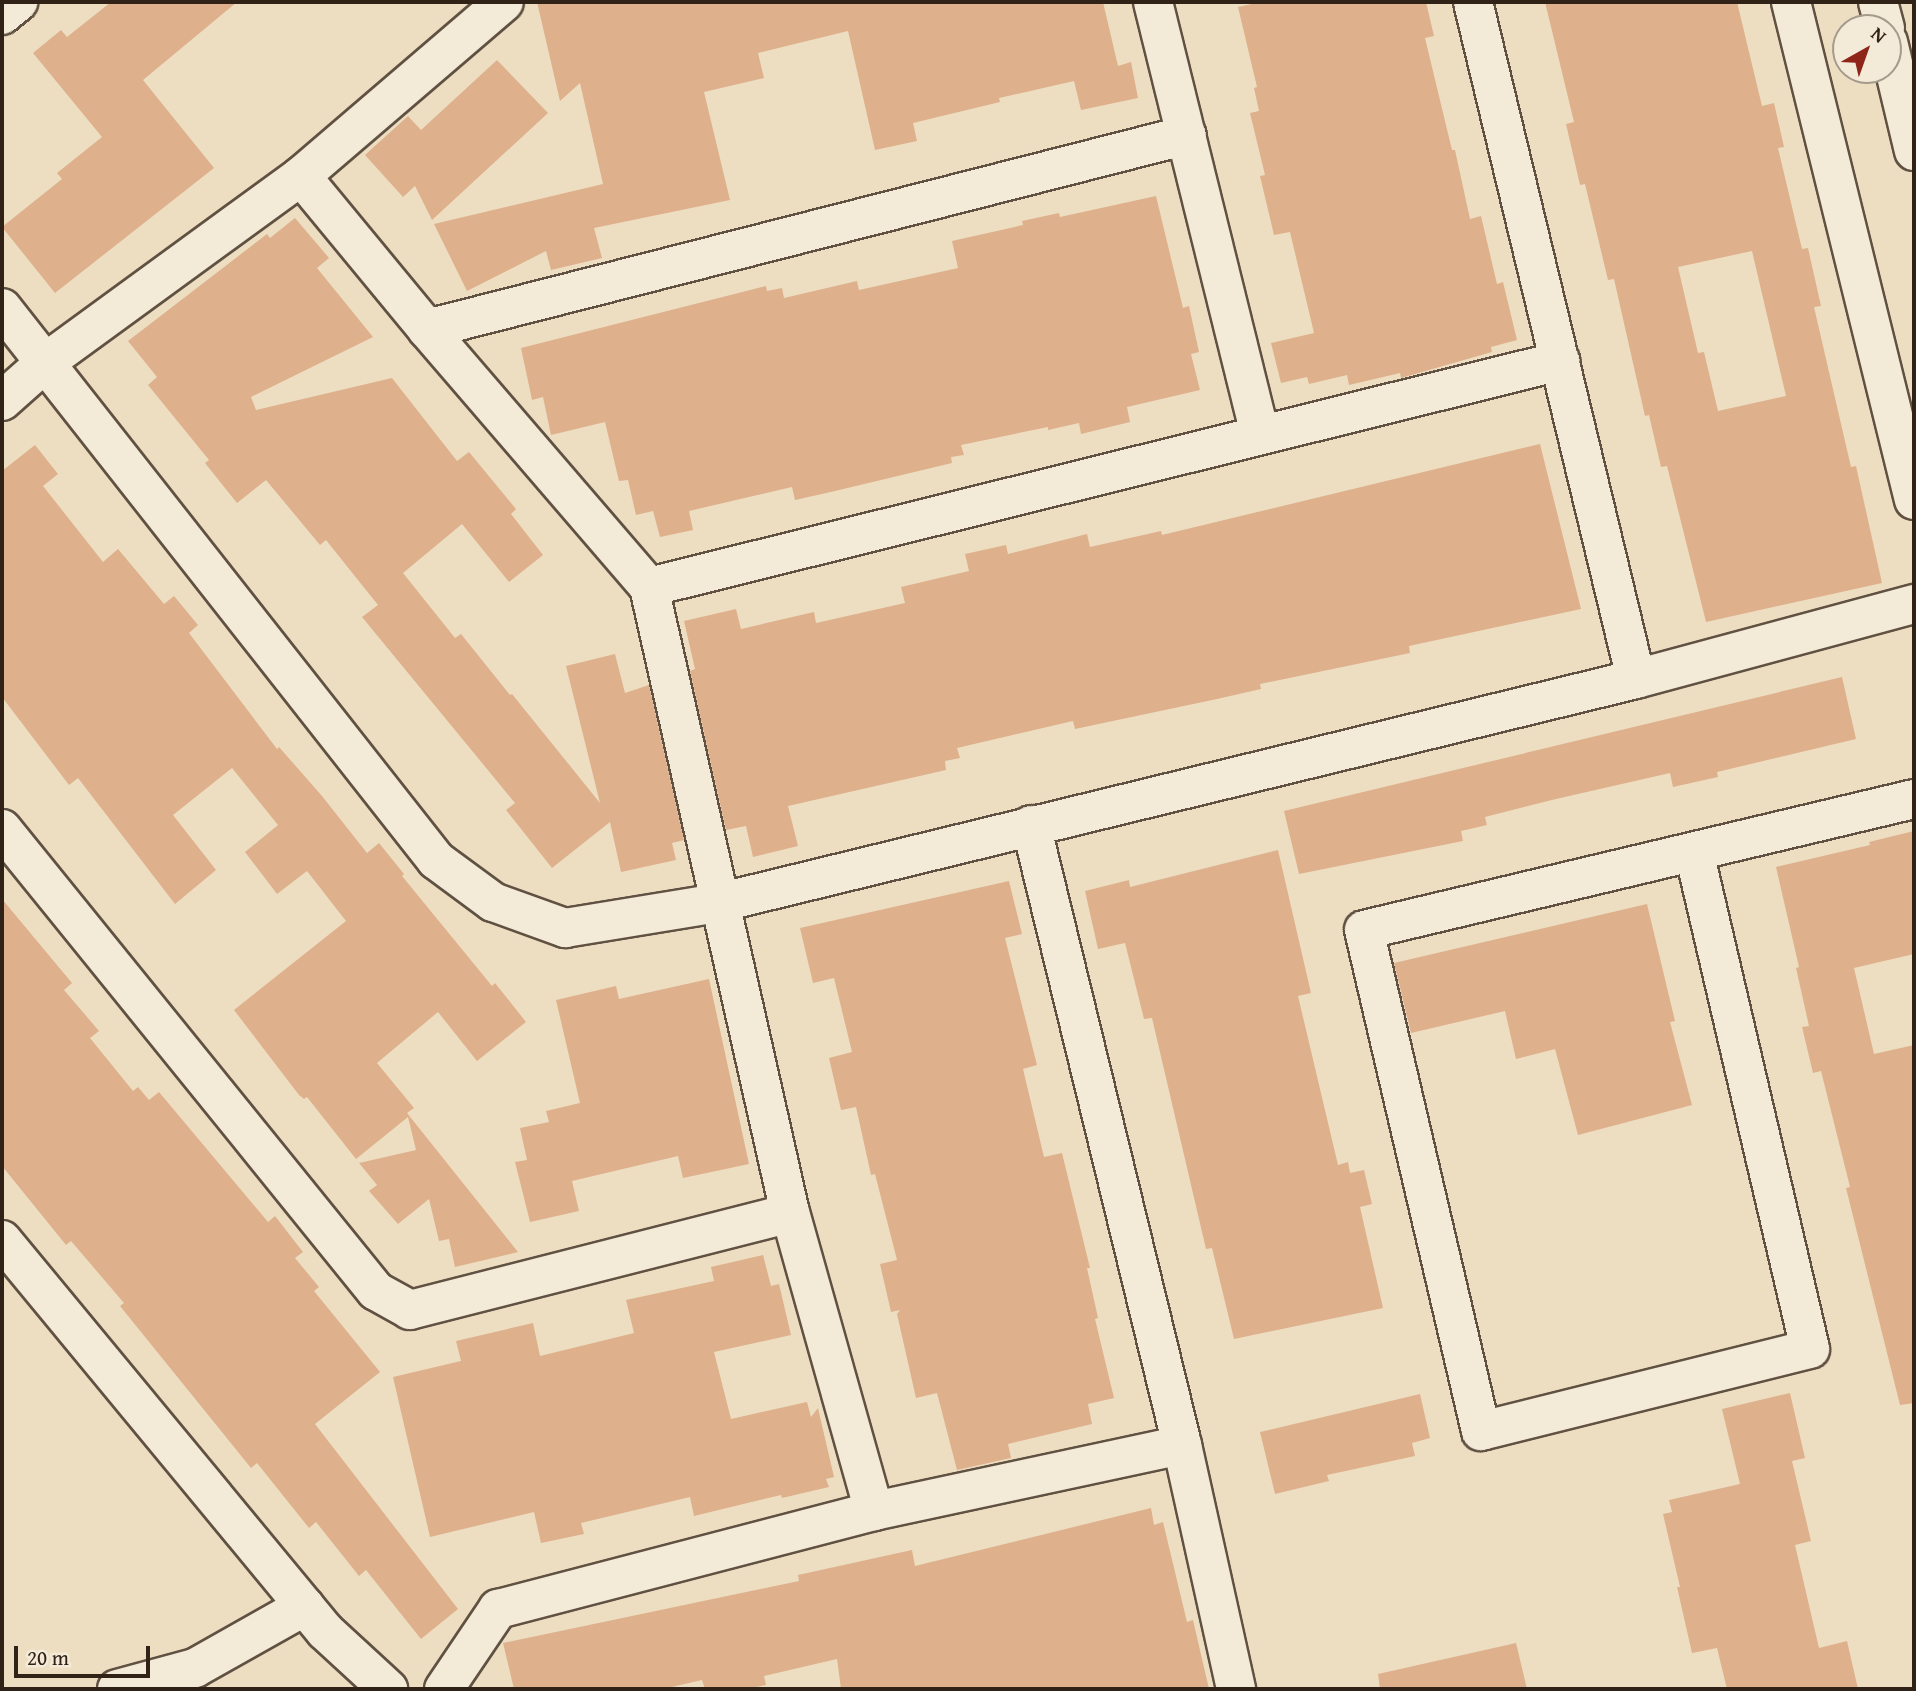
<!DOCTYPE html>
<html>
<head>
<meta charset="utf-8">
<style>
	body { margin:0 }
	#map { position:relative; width:1916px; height:1691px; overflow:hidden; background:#eddec2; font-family:"Gentium Book Plus",serif }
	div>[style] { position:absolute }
	.building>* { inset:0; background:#deb08c }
	.roads { filter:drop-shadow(2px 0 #605142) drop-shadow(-2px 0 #605142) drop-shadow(0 2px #605142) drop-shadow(0 -2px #605142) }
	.street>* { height:38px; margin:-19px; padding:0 19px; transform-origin:19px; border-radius:19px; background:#f3ead7 }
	span { translate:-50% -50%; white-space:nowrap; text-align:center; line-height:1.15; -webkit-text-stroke:5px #f3ead7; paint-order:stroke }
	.frame { position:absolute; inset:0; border:4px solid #312218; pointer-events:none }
	.north { position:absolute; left:1832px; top:14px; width:70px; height:70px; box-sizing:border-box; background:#f3ead7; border:2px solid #a59a8b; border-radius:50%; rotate:40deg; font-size:19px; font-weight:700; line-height:28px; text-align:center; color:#312218 }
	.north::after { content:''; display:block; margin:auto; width:24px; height:32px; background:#8f2418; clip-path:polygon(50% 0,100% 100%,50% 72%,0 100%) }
	.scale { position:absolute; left:14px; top:1646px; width:136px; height:32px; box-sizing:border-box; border:4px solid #312218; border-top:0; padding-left:9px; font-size:21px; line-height:24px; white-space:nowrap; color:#312218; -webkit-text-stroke:5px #f3ead7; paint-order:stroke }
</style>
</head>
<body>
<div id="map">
	<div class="building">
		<div style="clip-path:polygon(111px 2px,237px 2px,143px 80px,214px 168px,55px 293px,2px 227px,62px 179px,57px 173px,102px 137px,33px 53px,61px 30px,67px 37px)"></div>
		<div style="clip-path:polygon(537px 2px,1103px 2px,1118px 66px,1131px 62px,1138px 98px,1081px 110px,1074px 81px,999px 98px,1000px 102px,913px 123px,917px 141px,875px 150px,848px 31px,758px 53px,764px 78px,704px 92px,730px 200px,594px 228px,602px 258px,551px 270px,546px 251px,467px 291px,434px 224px,603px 184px,580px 83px,560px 101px)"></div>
		<div style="clip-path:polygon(1261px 2px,1426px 2px,1434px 36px,1425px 38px,1452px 150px,1455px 150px,1470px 219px,1481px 216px,1497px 284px,1503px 282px,1517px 340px,1491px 347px,1492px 352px,1401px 378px,1400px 373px,1349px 385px,1347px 375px,1309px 384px,1307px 377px,1281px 383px,1271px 343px,1314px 333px,1290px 232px,1274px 235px,1260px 176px,1265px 175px,1250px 113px,1259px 111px,1254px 88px,1257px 87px,1238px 7px)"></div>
		<div style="clip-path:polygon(evenodd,1545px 2px,1737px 2px,1762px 106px,1774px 103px,1784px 147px,1778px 148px,1802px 249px,1808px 248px,1821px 306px,1814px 307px,1851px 467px,1856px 466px,1882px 583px,1706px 622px,1667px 466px,1661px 467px,1649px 415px,1645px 416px,1614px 279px,1608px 280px,1585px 184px,1580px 185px,1566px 124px,1574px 122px,1545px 2px,1752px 251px,1786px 396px,1718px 411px,1704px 352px,1698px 353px,1678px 267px,1752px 251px)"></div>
		<div style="clip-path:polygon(497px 60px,548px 113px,432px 220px,415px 186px,403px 197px,365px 155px,408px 116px,421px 130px)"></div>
		<div style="clip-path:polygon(1156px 196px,1183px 308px,1189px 306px,1199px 352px,1191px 354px,1200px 390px,1127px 407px,1130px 422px,1081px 434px,1079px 423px,1048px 430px,1048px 427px,961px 445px,964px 455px,951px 457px,952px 463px,835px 491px,795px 500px,792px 487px,689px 511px,693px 530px,660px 537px,653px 511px,636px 515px,628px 480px,619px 481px,605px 422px,551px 435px,543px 397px,532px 400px,521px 348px,766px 286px,767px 291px,782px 288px,784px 298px,857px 281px,859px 290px,958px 268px,952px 241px,1023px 225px,1022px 221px,1059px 213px,1060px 217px)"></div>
		<div style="clip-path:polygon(295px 218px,329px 258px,317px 268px,373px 337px,251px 397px,256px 410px,392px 378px,457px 461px,469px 452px,516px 509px,511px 514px,543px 555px,509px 582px,462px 524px,403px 573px,455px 638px,461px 634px,510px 695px,512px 694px,600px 803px,566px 666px,615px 654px,625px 693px,649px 685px,684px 840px,672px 843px,676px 860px,621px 872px,610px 822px,552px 868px,506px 810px,515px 803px,362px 617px,378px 605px,326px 540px,320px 545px,266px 480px,237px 503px,205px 463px,209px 460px,148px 385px,157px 377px,128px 341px,267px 234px,270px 238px)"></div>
		<div style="clip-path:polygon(1540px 444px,1581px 609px,1409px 646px,1410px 653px,1260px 684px,1261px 689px,1217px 699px,1075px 729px,1073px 721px,957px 748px,960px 758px,945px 761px,946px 770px,788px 806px,798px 846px,753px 857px,746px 826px,726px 830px,690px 671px,695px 669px,684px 621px,736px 609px,741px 629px,814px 612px,816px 623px,905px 603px,901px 587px,969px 571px,965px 554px,1006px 545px,1008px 554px,1087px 534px,1090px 547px,1161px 531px,1162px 535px)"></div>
		<div style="clip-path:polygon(35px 445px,58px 474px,43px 486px,103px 562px,118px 549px,164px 604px,174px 596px,198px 625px,189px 633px,277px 749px,279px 747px,322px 796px,367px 853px,379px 843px,404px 874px,402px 876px,492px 986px,495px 983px,526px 1022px,477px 1061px,438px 1012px,377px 1063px,414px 1108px,407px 1113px,518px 1252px,455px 1267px,449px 1239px,439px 1241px,429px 1199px,398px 1224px,369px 1191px,377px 1185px,359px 1163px,416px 1150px,408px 1117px,356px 1159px,307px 1097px,304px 1099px,299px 1095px,234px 1010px,346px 921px,307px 871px,277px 894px,245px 852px,278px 825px,232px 768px,173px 815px,216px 870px,175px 904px,78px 778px,69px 785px,2px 697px,2px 471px)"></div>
		<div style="clip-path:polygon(1842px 677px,1856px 739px,1717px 772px,1718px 777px,1673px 787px,1670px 773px,1556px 799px,1485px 817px,1487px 825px,1461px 831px,1463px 841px,1299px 874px,1284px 811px)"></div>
		<div style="clip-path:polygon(1914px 831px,1914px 954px,1854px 968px,1874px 1054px,1914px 1045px,1914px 1403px,1900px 1405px,1846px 1188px,1850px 1187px,1821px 1071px,1813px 1073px,1802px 1027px,1809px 1026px,1796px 968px,1799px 967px,1776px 867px,1870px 845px,1869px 842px)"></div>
		<div style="clip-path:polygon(1278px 850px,1311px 993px,1298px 996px,1338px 1165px,1348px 1162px,1350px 1173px,1364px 1170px,1372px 1204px,1360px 1207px,1383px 1308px,1234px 1339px,1212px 1248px,1206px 1249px,1152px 1018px,1144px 1019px,1125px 943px,1098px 949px,1085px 891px,1129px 880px,1130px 887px)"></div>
		<div style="clip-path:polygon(1009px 881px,1022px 934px,1005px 938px,1037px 1065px,1023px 1069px,1044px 1157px,1062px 1153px,1090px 1268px,1087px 1268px,1098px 1318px,1095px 1319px,1114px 1398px,1088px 1404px,1092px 1424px,1008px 1444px,1011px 1458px,957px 1470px,937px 1393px,916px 1398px,897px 1314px,900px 1310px,891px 1312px,880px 1264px,897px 1260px,875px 1174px,871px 1175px,856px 1107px,841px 1110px,829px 1058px,852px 1052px,834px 978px,813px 983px,800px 928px)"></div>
		<div style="clip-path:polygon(2px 899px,72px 983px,64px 990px,99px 1031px,90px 1038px,133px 1091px,138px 1087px,149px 1100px,159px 1092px,268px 1222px,275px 1216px,303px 1252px,295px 1258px,319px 1287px,314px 1291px,380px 1372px,315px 1424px,458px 1609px,421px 1639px,366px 1570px,359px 1576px,316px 1522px,309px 1528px,257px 1463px,251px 1468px,120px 1306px,124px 1303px,71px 1241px,66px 1245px,2px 1166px)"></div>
		<div style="clip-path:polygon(1647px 904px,1675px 1021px,1670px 1022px,1692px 1105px,1578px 1135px,1555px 1049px,1516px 1059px,1505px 1011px,1411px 1033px,1394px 963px)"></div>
		<div style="clip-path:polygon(709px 979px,749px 1164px,683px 1178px,678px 1156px,572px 1181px,579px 1211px,530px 1222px,515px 1162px,527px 1160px,520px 1128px,549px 1122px,546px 1111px,580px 1103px,556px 1000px,616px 986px,619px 999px)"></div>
		<div style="clip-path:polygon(763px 1255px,771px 1286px,779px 1284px,791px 1335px,714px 1352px,731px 1419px,807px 1402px,811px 1417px,818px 1408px,834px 1477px,826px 1479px,829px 1487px,782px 1498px,781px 1495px,694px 1516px,690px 1497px,581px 1523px,584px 1534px,541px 1543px,534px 1512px,430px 1537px,393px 1377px,461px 1361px,456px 1341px,533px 1323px,540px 1356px,634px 1333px,626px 1300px,714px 1281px,711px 1267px)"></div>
		<div style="clip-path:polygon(1790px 1393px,1805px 1458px,1792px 1461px,1811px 1541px,1795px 1545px,1819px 1648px,1847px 1641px,1858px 1689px,1727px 1689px,1717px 1648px,1692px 1653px,1677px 1587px,1680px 1587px,1663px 1514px,1672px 1512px,1669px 1500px,1740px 1484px,1722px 1409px)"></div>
		<div style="clip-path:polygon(1420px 1394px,1430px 1438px,1412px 1443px,1415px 1456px,1327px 1475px,1329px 1481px,1275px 1494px,1260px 1432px)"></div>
		<div style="clip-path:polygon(1151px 1508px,1154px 1525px,1163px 1522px,1187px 1622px,1193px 1620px,1209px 1689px,841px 1689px,837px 1659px,764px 1676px,766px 1685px,745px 1689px,705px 1689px,702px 1680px,663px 1689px,514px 1689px,503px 1643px,799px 1581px,798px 1575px,912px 1550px,915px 1566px)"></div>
		<div style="clip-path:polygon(1516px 1643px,1527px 1689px,1380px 1689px,1378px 1674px)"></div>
	</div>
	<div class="roads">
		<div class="street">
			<div style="left:1153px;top:2px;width:446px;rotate:76.1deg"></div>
			<div style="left:1473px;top:2px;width:696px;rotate:76.46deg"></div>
			<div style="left:1791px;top:2px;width:513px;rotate:76.13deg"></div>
			<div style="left:1878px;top:2px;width:27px;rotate:75deg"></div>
			<div style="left:2px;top:15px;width:21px;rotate:-39deg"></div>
			<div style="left:1888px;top:42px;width:112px;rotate:76.6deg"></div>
			<div style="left:301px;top:176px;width:198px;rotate:50.5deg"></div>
			<div style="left:427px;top:329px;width:340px;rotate:49.3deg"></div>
			<div style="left:2px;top:308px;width:702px;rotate:51.82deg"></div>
			<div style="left:436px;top:860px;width:71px;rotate:36.4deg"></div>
			<div style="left:493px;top:902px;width:77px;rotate:19.9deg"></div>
			<div style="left:565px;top:928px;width:155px;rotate:-9.3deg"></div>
			<div style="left:718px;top:903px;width:945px;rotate:-13.71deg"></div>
			<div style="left:1636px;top:679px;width:288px;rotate:-15.1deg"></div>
			<div style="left:427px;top:329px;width:784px;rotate:-14.32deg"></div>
			<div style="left:2px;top:401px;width:59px;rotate:-41.6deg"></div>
			<div style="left:46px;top:362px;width:316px;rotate:-36.1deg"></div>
			<div style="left:301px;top:176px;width:267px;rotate:-40.6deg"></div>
			<div style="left:1031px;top:825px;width:638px;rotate:76.31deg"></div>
			<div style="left:1182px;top:1445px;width:250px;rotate:77.5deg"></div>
			<div style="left:2px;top:829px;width:594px;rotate:51.01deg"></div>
			<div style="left:376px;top:1291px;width:39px;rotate:29deg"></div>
			<div style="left:410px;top:1310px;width:392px;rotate:-14.3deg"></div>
			<div style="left:1694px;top:852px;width:510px;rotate:76.86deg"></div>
			<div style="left:1810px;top:1349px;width:339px;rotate:166deg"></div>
			<div style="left:1481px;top:1431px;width:514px;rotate:-103.14deg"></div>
			<div style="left:1364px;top:930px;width:565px;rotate:-13.4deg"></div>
			<div style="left:2px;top:1240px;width:507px;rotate:50.44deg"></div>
			<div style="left:325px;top:1631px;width:86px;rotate:42.6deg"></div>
			<div style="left:874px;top:1511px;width:315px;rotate:-12.1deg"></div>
			<div style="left:117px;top:1689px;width:81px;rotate:-15.1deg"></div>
			<div style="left:195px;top:1668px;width:126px;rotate:-29.4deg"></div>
			<div style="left:444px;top:1689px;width:97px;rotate:-56deg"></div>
			<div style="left:498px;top:1609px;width:389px;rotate:-14.6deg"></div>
			<div style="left:874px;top:1511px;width:310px;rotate:-105.7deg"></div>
			<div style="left:790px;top:1213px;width:642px;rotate:-102.69deg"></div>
			<div style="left:649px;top:587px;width:939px;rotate:-13.93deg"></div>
		</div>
	</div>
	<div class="frame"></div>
	<div class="north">N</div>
	<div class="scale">20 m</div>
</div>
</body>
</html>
